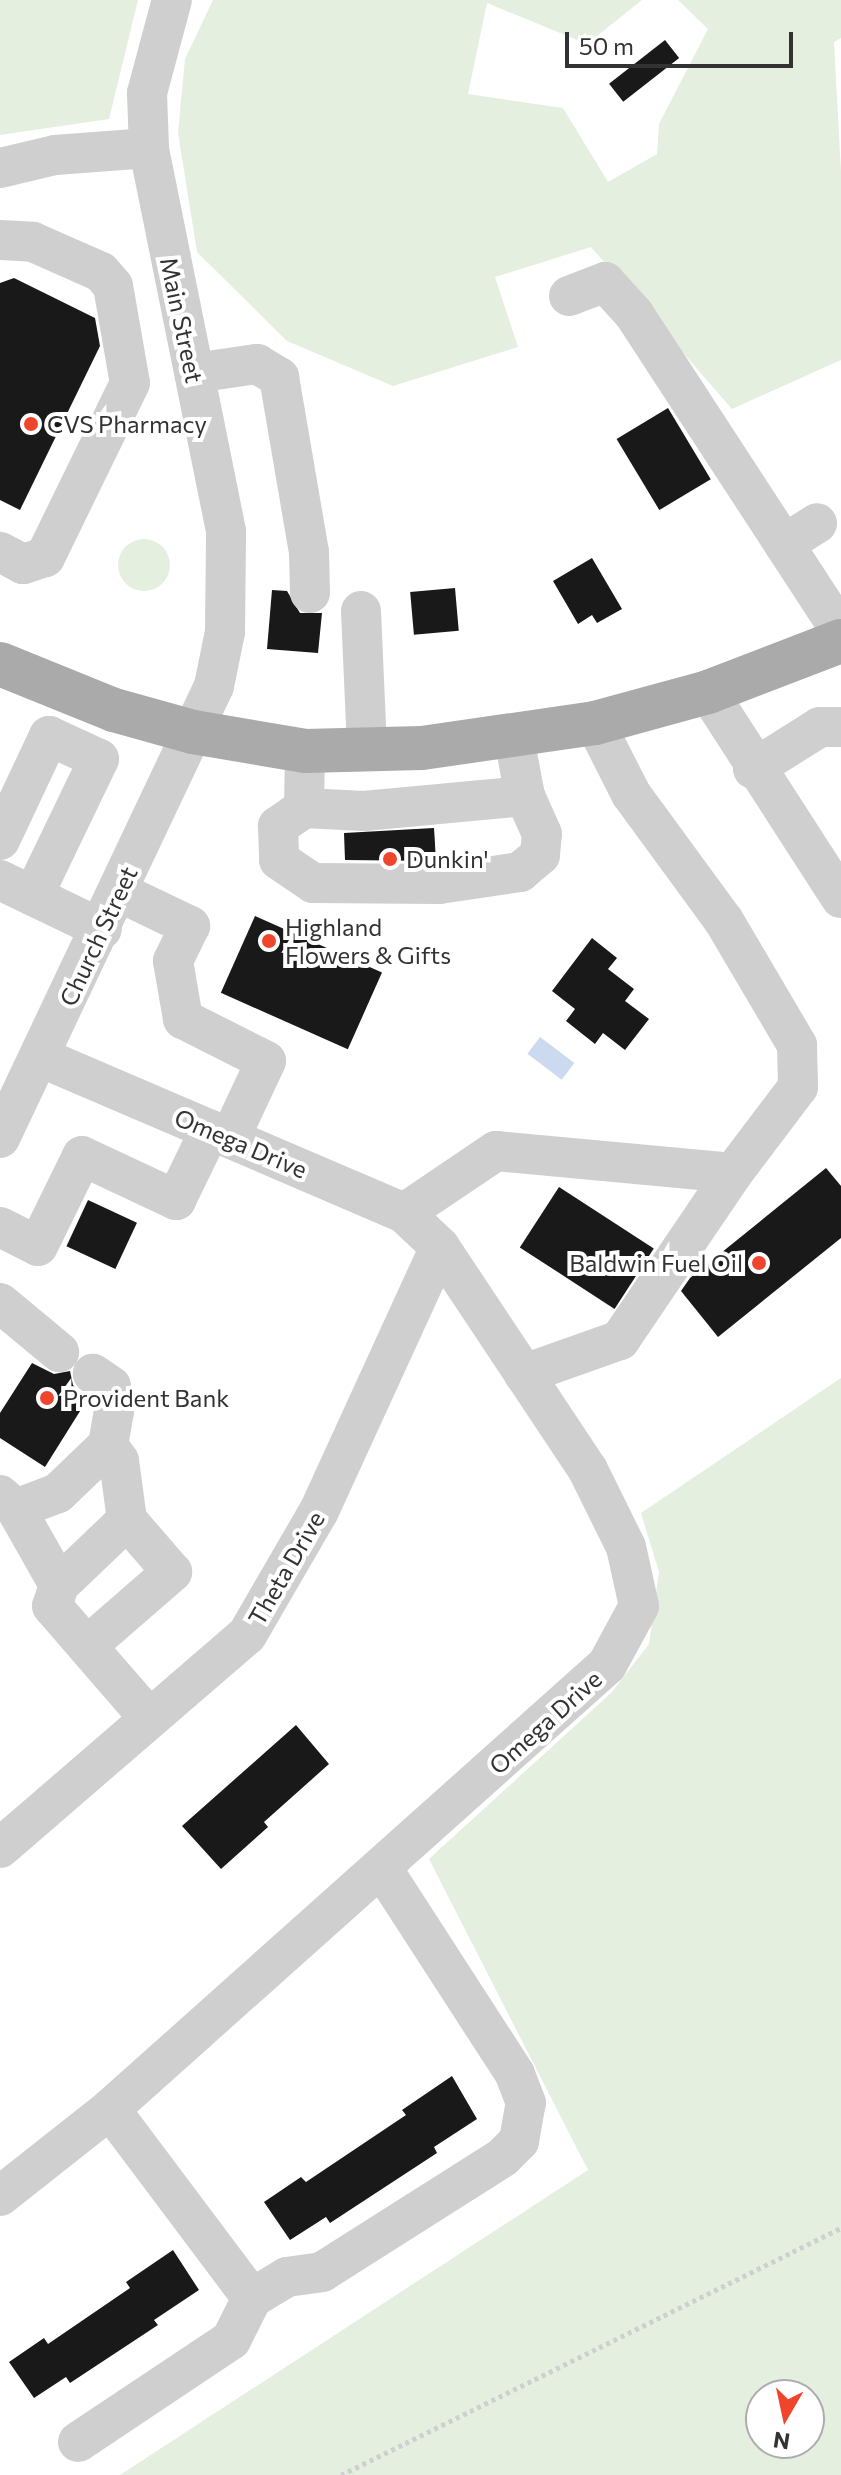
<!DOCTYPE html>
<html>
<head>
<meta charset="utf-8">
<style>
	body { margin:0 }
	#map { position:relative; width:841px; height:2475px; overflow:hidden; background:#fff; font-family:Commissioner,sans-serif }
	div>[style] { position:absolute }
	.green>* { inset:0; background:#e4efdf }
	.round { border-radius:50% }
	.water>* { inset:0; background:#cbdaef; transform-origin:0 0 }
	.building>* { inset:0; background:#191919; transform-origin:0 0 }
	.path>* { height:5px; margin-top:-2.5px; transform-origin:0; background:repeating-linear-gradient(90deg,#cfcfcf 0 4px,transparent 0 8px) }
	.minor>* { height:40px; margin:-20px; padding:0 20px; transform-origin:20px; border-radius:20px; background:#cfcfcf }
	.major>* { height:44px; margin:-22px; padding:0 22px; transform-origin:22px; border-radius:22px; background:#aaa }
	.dots>* { width:22px; height:22px; translate:-50% -50%; box-sizing:border-box; border:4px solid #fff; border-radius:50% }
	span { translate:-50% -50%; white-space:nowrap; text-align:center; line-height:1.15; -webkit-text-stroke:8px #fff; paint-order:stroke }
	.street-label { font-size:24px; color:#323232 }
	.poi-label { font-size:24px; color:#323232 }
	.left { translate:0 -50%; text-align:left }
	.right { translate:-100% -50%; text-align:right }
	.north { position:absolute; left:745px; top:2379px; width:80px; height:80px; box-sizing:border-box; background:#fff; border:2px solid #adadad; border-radius:50%; rotate:189deg; font-size:22px; font-weight:700; line-height:32px; text-align:center; color:#323232 }
	.north::after { content:''; display:block; margin:auto; width:28px; height:36px; background:#ef452d; clip-path:polygon(50% 0,100% 100%,50% 72%,0 100%) }
	.scale { position:absolute; left:565px; top:32px; width:228px; height:36px; box-sizing:border-box; border:4px solid #323232; border-top:0; padding-left:10px; font-size:24px; line-height:28px; white-space:nowrap; color:#323232; -webkit-text-stroke:6px #fff; paint-order:stroke }
</style>
</head>
<body>
<div id="map">
	<div class="green">
		<div style="clip-path:polygon(0 0,138px 0,109px 119px,0 135px)"></div>
		<div style="clip-path:polygon(213px 0,642px 0,587px 44px,487px 3px,468px 94px,563px 108px,608px 182px,657px 154px,659px 124px,708px 29px,678px 0,841px 0,841px 38px,834px 42px,841px 172px,841px 360px,732px 409px,591px 247px,495px 277px,518px 347px,393px 386px,287px 341px,197px 252px,178px 133px,185px 59px)"></div>
		<div class="round" style="left:118px;top:539px;width:52px;height:52px"></div>
		<div style="clip-path:polygon(evenodd,841px 1378px,841px 2475px,120px 2475px,588px 2170px,429px 1859px,611px 1693px,649px 1644px,659px 1572px,641px 1513px,841px 1378px,761px 2395px,809px 2395px,809px 2443px,761px 2443px,761px 2395px)"></div>
	</div>
	<div class="water">
		<div style="left:540px;top:1037px;width:43px;height:21px;rotate:37deg"></div>
	</div>
	<div class="building">
		<div style="left:665px;top:40px;width:23px;height:71px;rotate:52deg"></div>
		<div style="clip-path:polygon(14px 278px,95px 318px,100px 346px,20px 510px,0 500px,0 283px)"></div>
		<div style="left:668px;top:408px;width:83px;height:60px;rotate:59deg"></div>
		<div style="clip-path:polygon(592px 558px,622px 609px,597px 623px,592px 615px,578px 624px,553px 581px)"></div>
		<div style="left:455px;top:588px;width:43px;height:45px;rotate:85deg"></div>
		<div style="clip-path:polygon(272px 590px,287px 591px,300px 613px,322px 613px,318px 653px,267px 649px)"></div>
		<div style="clip-path:polygon(434px 828px,436px 861px,345px 860px,344px 833px)"></div>
		<div style="left:255px;top:916px;width:139px;height:84px;rotate:24deg"></div>
		<div style="clip-path:polygon(592px 938px,617px 958px,608px 969px,634px 989px,625px 1001px,649px 1019px,625px 1050px,603px 1033px,595px 1044px,566px 1021px,575px 1009px,552px 991px)"></div>
		<div style="clip-path:polygon(826px 1168px,841px 1186px,841px 1238px,718px 1337px,681px 1291px,690px 1278px)"></div>
		<div style="left:559px;top:1187px;width:113px;height:72px;rotate:33deg"></div>
		<div style="left:88px;top:1200px;width:54px;height:51px;rotate:25deg"></div>
		<div style="clip-path:polygon(32px 1363px,54px 1374px,70px 1371px,73px 1385px,87px 1400px,45px 1467px,0 1438px,0 1413px)"></div>
		<div style="clip-path:polygon(296px 1725px,329px 1764px,264px 1822px,268px 1827px,221px 1869px,182px 1826px)"></div>
		<div style="clip-path:polygon(452px 2076px,477px 2119px,434px 2147px,437px 2153px,330px 2223px,326px 2217px,290px 2240px,264px 2202px,301px 2177px,306px 2182px,406px 2115px,402px 2110px)"></div>
		<div style="clip-path:polygon(173px 2250px,199px 2290px,154px 2320px,158px 2325px,70px 2383px,66px 2377px,34px 2398px,9px 2362px,44px 2338px,48px 2344px,130px 2288px,126px 2282px)"></div>
	</div>
	<div class="path">
		<div style="left:341px;top:2475px;width:558px;rotate:-26.29deg"></div>
	</div>
	<div class="minor">
		<div style="left:0;top:168px;width:57px;rotate:-13.3deg"></div>
		<div style="left:55px;top:155px;width:94px;rotate:-4.3deg"></div>
		<div style="left:0;top:240px;width:33px;rotate:3deg"></div>
		<div style="left:33px;top:242px;width:74px;rotate:23.8deg"></div>
		<div style="left:101px;top:272px;width:18px;rotate:49deg"></div>
		<div style="left:113px;top:286px;width:98px;rotate:80.1deg"></div>
		<div style="left:130px;top:383px;width:194px;rotate:116deg"></div>
		<div style="left:45px;top:557px;width:23px;rotate:162deg"></div>
		<div style="left:23px;top:564px;width:26px;rotate:-152deg"></div>
		<div style="left:569px;top:296px;width:39px;rotate:-21deg"></div>
		<div style="left:605px;top:282px;width:43px;rotate:47.8deg"></div>
		<div style="left:634px;top:314px;width:379px;rotate:56.9deg"></div>
		<div style="left:195px;top:373px;width:63px;rotate:-8.3deg"></div>
		<div style="left:257px;top:364px;width:26px;rotate:31deg"></div>
		<div style="left:279px;top:377px;width:178px;rotate:80.3deg"></div>
		<div style="left:309px;top:552px;width:41px;rotate:88.6deg"></div>
		<div style="left:784px;top:544px;width:39px;rotate:-32deg"></div>
		<div style="left:361px;top:611px;width:138px;rotate:87.5deg"></div>
		<div style="left:708px;top:692px;width:245px;rotate:57.2deg"></div>
		<div style="left:595px;top:723px;width:80px;rotate:63.1deg"></div>
		<div style="left:631px;top:794px;width:157px;rotate:53.8deg"></div>
		<div style="left:724px;top:921px;width:144px;rotate:59.5deg"></div>
		<div style="left:797px;top:1045px;width:42px;rotate:88.6deg"></div>
		<div style="left:798px;top:1087px;width:108px;rotate:127.1deg"></div>
		<div style="left:305px;top:751px;width:57px;rotate:91deg"></div>
		<div style="left:304px;top:808px;width:60px;rotate:2.9deg"></div>
		<div style="left:364px;top:811px;width:162px;rotate:-5.3deg"></div>
		<div style="left:525px;top:796px;width:59px;rotate:-100.7deg"></div>
		<div style="left:753px;top:769px;width:79px;rotate:-32.1deg"></div>
		<div style="left:820px;top:727px;width:21px"></div>
		<div style="left:304px;top:808px;width:32px;rotate:145deg"></div>
		<div style="left:278px;top:826px;width:34px;rotate:88deg"></div>
		<div style="left:279px;top:860px;width:41px;rotate:34.1deg"></div>
		<div style="left:313px;top:883px;width:126px;rotate:0.5deg"></div>
		<div style="left:439px;top:884px;width:82px;rotate:-8.4deg"></div>
		<div style="left:520px;top:872px;width:26px;rotate:-40deg"></div>
		<div style="left:540px;top:855px;width:21px;rotate:-85deg"></div>
		<div style="left:542px;top:834px;width:42px;rotate:-114.1deg"></div>
		<div style="left:0;top:840px;width:115px;rotate:-64.8deg"></div>
		<div style="left:49px;top:736px;width:55px;rotate:24.7deg"></div>
		<div style="left:99px;top:759px;width:152px;rotate:115.7deg"></div>
		<div style="left:0;top:880px;width:113px;rotate:25.7deg"></div>
		<div style="left:119px;top:892px;width:79px;rotate:25.6deg"></div>
		<div style="left:190px;top:926px;width:39px;rotate:116deg"></div>
		<div style="left:173px;top:961px;width:59px;rotate:80.2deg"></div>
		<div style="left:183px;top:1019px;width:93px;rotate:26.8deg"></div>
		<div style="left:266px;top:1061px;width:85px;rotate:115.1deg"></div>
		<div style="left:0;top:1138px;width:500px;rotate:-64.66deg"></div>
		<div style="left:214px;top:686px;width:55px;rotate:-78.5deg"></div>
		<div style="left:225px;top:632px;width:101px;rotate:-89.4deg"></div>
		<div style="left:226px;top:531px;width:391px;rotate:-101.4deg"></div>
		<div style="left:149px;top:148px;width:55px;rotate:-92.1deg"></div>
		<div style="left:147px;top:93px;width:96px;rotate:-75deg"></div>
		<div style="left:404px;top:1213px;width:111px;rotate:-34deg"></div>
		<div style="left:496px;top:1151px;width:238px;rotate:5.3deg"></div>
		<div style="left:733px;top:1173px;width:202px;rotate:124.1deg"></div>
		<div style="left:620px;top:1340px;width:102px;rotate:160.5deg"></div>
		<div style="left:0;top:1227px;width:42px;rotate:26.6deg"></div>
		<div style="left:38px;top:1246px;width:100px;rotate:-63.9deg"></div>
		<div style="left:82px;top:1156px;width:104px;rotate:25.1deg"></div>
		<div style="left:176px;top:1200px;width:78px;rotate:-64.1deg"></div>
		<div style="left:0;top:1303px;width:77px;rotate:39.7deg"></div>
		<div style="left:0;top:1495px;width:21px;rotate:41deg"></div>
		<div style="left:16px;top:1509px;width:45px;rotate:-20.9deg"></div>
		<div style="left:58px;top:1493px;width:69px;rotate:-43.8deg"></div>
		<div style="left:108px;top:1445px;width:34px;rotate:-80deg"></div>
		<div style="left:114px;top:1412px;width:26px;rotate:-97deg"></div>
		<div style="left:111px;top:1386px;width:22px;rotate:-146deg"></div>
		<div style="left:16px;top:1509px;width:87px;rotate:60.5deg"></div>
		<div style="left:59px;top:1585px;width:22px;rotate:108deg"></div>
		<div style="left:52px;top:1606px;width:148px;rotate:49.1deg"></div>
		<div style="left:59px;top:1585px;width:94px;rotate:-43.7deg"></div>
		<div style="left:87px;top:1646px;width:113px;rotate:-41deg"></div>
		<div style="left:172px;top:1572px;width:69px;rotate:-130.9deg"></div>
		<div style="left:127px;top:1520px;width:60px;rotate:-97.7deg"></div>
		<div style="left:119px;top:1461px;width:19px;rotate:-125deg"></div>
		<div style="left:0;top:1848px;width:326px;rotate:-40.8deg"></div>
		<div style="left:247px;top:1635px;width:143px;rotate:-59.9deg"></div>
		<div style="left:319px;top:1511px;width:290px;rotate:-65.4deg"></div>
		<div style="left:110px;top:2109px;width:236px;rotate:53.1deg"></div>
		<div style="left:252px;top:2298px;width:41px;rotate:-31deg"></div>
		<div style="left:287px;top:2277px;width:35px;rotate:-8deg"></div>
		<div style="left:322px;top:2272px;width:214px;rotate:-32.4deg"></div>
		<div style="left:503px;top:2157px;width:23px;rotate:-45deg"></div>
		<div style="left:519px;top:2141px;width:39px;rotate:-80deg"></div>
		<div style="left:526px;top:2103px;width:31px;rotate:-111deg"></div>
		<div style="left:515px;top:2074px;width:243px;rotate:-122.9deg"></div>
		<div style="left:0;top:2196px;width:140px;rotate:-38.3deg"></div>
		<div style="left:110px;top:2109px;width:666px;rotate:-41.78deg"></div>
		<div style="left:607px;top:1665px;width:67px;rotate:-61.5deg"></div>
		<div style="left:639px;top:1606px;width:60px;rotate:-102.4deg"></div>
		<div style="left:626px;top:1547px;width:86px;rotate:-116.3deg"></div>
		<div style="left:588px;top:1470px;width:268px;rotate:-123.6deg"></div>
		<div style="left:440px;top:1247px;width:50px;rotate:-136.6deg"></div>
		<div style="left:404px;top:1213px;width:396px;rotate:-156.8deg"></div>
		<div style="left:78px;top:2442px;width:184px;rotate:-33.7deg"></div>
		<div style="left:231px;top:2340px;width:47px;rotate:-63.4deg"></div>
	</div>
	<div class="major">
		<div style="left:0;top:664px;width:123px;rotate:22deg"></div>
		<div style="left:114px;top:710px;width:82px;rotate:15.6deg"></div>
		<div style="left:193px;top:732px;width:114px;rotate:9.6deg"></div>
		<div style="left:305px;top:751px;width:117px;rotate:-1.5deg"></div>
		<div style="left:422px;top:748px;width:175px;rotate:-8.2deg"></div>
		<div style="left:595px;top:723px;width:117px;rotate:-15.3deg"></div>
		<div style="left:708px;top:692px;width:142px;rotate:-21deg"></div>
	</div>
	<div class="dots">
		<div style="left:31px;top:424px;background:#ef452d"></div>
		<div style="left:390px;top:859px;background:#ef452d"></div>
		<div style="left:269px;top:941px;background:#ef452d"></div>
		<div style="left:759px;top:1263px;background:#ef452d"></div>
		<div style="left:47px;top:1398px;background:#ef452d"></div>
	</div>
	<div class="street-label">
		<span style="left:182px;top:320px;rotate:78deg">Main Street</span>
		<span style="left:98px;top:936px;rotate:-65deg">Church Street</span>
		<span style="left:241px;top:1143px;rotate:23deg">Omega Drive</span>
		<span style="left:286px;top:1568px;rotate:-60deg">Theta Drive</span>
		<span style="left:545px;top:1722px;rotate:-42deg">Omega Drive</span>
	</div>
	<div class="poi-label">
		<span class="left" style="left:47px;top:424px">CVS Pharmacy</span>
		<span class="left" style="left:406px;top:859px">Dunkin'</span>
		<span class="left" style="left:285px;top:941px">Highland<br>Flowers &amp; Gifts</span>
		<span class="right" style="left:743px;top:1263px">Baldwin Fuel Oil</span>
		<span class="left" style="left:63px;top:1398px">Provident Bank</span>
	</div>
	<div class="north">N</div>
	<div class="scale">50 m</div>
</div>
</body>
</html>
